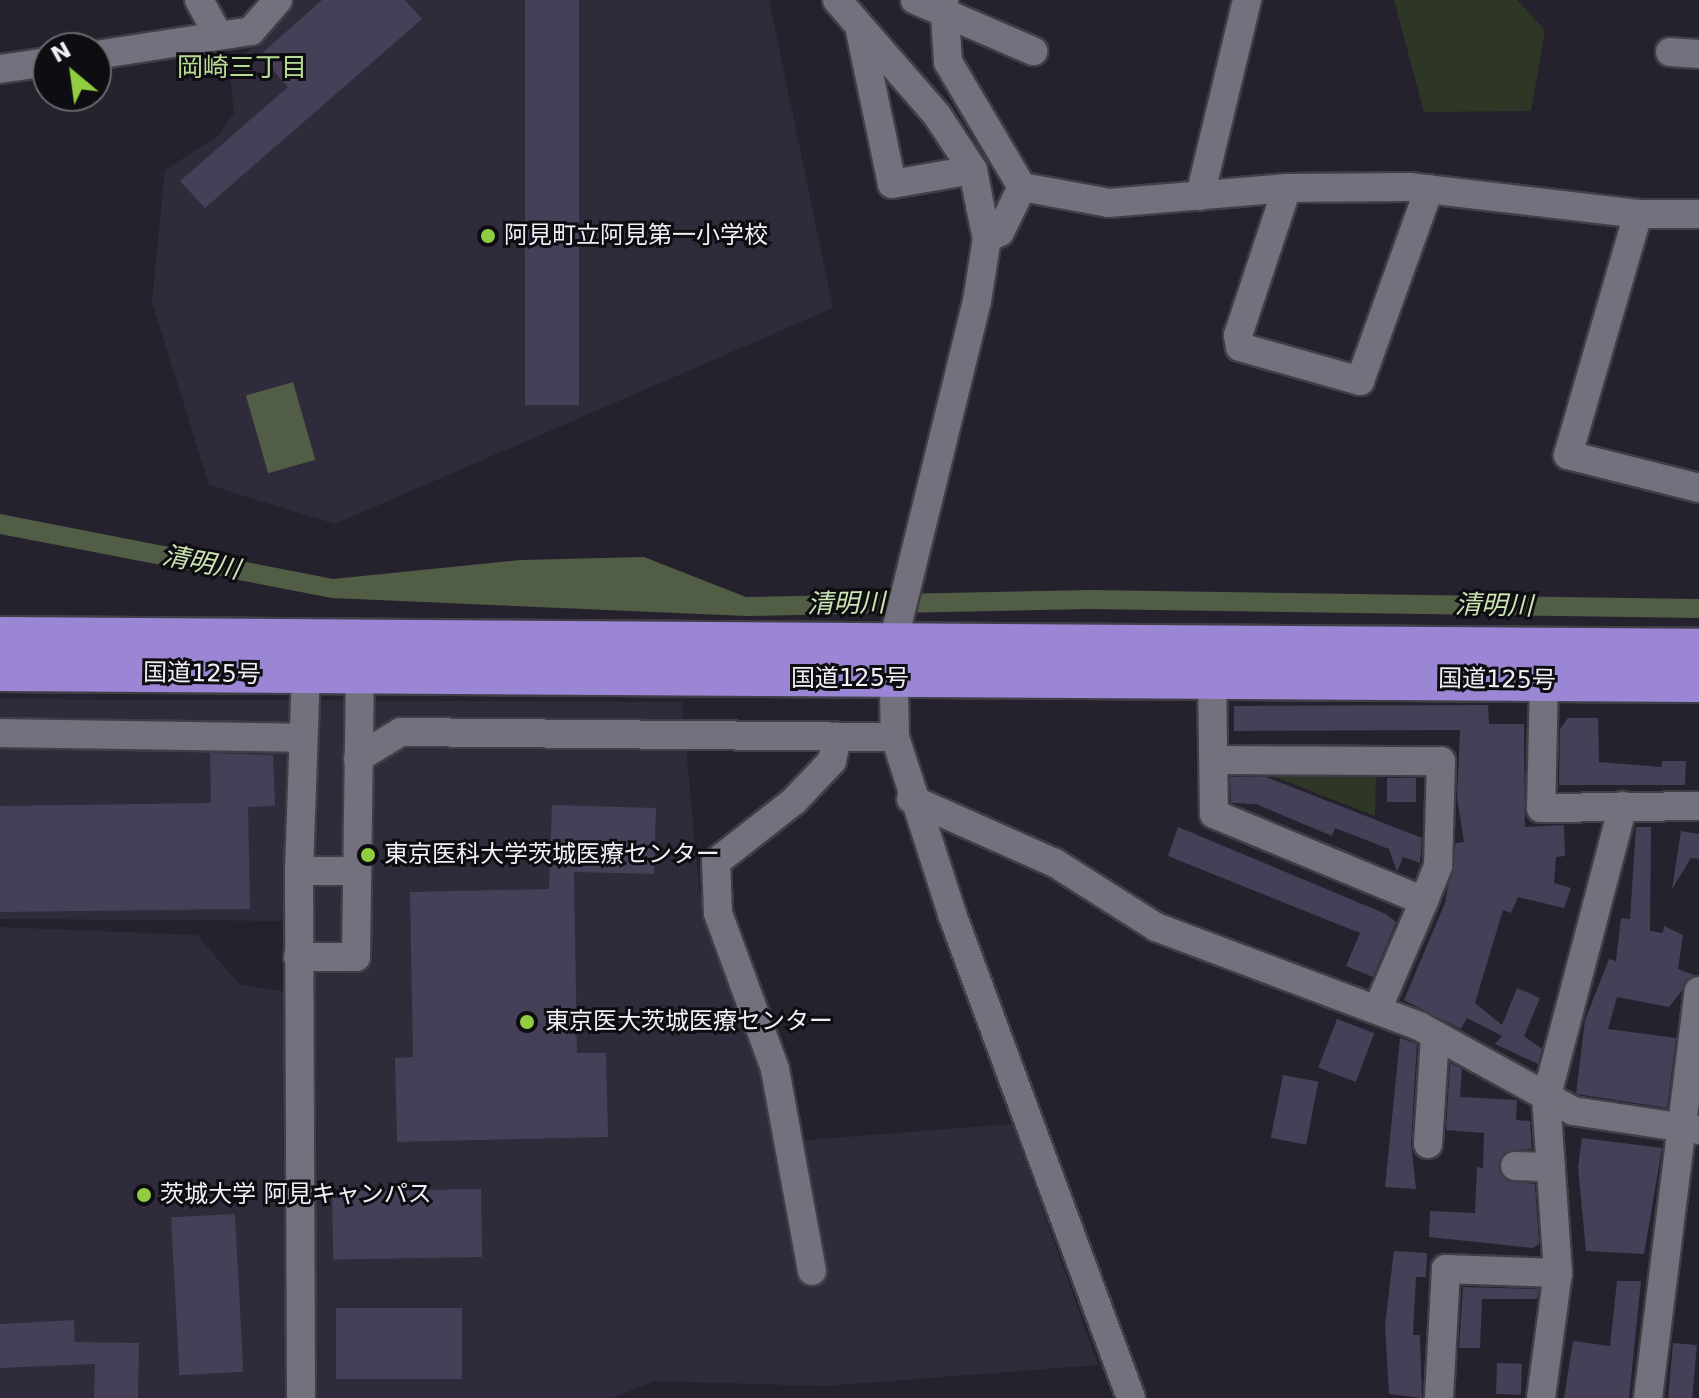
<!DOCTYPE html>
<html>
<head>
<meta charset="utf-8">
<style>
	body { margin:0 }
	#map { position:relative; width:1699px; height:1398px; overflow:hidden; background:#25222d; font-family:"DejaVu Sans","Noto Sans JP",sans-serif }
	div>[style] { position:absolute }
	.built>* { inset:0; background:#2f2b3b }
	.green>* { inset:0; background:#2e3725 }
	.water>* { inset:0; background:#515e45; transform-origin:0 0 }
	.building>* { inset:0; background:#453f58; transform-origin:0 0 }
	.roads { filter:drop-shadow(2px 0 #403e46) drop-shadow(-2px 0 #403e46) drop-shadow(0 2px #403e46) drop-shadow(0 -2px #403e46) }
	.minor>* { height:28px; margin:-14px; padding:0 14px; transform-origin:14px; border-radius:14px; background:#73717d }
	.highway>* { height:40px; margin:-20px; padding:0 20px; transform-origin:20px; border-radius:20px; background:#9b86d5 }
	.dots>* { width:22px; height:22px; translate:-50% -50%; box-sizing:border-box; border:4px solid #0e0d11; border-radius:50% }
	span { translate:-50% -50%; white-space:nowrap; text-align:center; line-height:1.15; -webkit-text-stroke:6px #0e0d11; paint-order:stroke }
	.poi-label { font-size:24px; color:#f1eff6 }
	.left { translate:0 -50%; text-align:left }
	.street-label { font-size:24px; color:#f1eff6 }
	.neighbourhood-label { font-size:26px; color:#b7da94 }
	.water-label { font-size:26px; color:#cbe4b3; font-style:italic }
	.north { position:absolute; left:32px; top:32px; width:80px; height:80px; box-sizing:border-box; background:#0e0d11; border:2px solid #69676d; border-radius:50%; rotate:331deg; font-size:22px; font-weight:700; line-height:32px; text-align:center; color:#f1eff6 }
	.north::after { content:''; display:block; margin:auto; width:28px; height:36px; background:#91cd40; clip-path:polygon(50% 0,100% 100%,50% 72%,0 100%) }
</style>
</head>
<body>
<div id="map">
	<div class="built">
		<div style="clip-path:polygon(288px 0,769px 0,833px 308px,335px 524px,209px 485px,152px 302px,165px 170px,219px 135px,234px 113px,230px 74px)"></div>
		<div style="clip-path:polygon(0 699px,682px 702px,699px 889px,794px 1141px,1012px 1124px,1098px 1365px,824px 1386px,655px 1381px,612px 1398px,308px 1398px,304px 921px,0 919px)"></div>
		<div style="clip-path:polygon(0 927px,197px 935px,239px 984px,286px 992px,290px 1398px,0 1398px)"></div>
	</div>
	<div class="green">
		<div style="clip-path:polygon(1394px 0,1517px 0,1545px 30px,1531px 111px,1424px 112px)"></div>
		<div style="clip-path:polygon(1262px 772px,1376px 774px,1375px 816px)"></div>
	</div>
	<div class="water">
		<div style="left:293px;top:382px;width:81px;height:49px;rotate:74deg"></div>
		<div style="clip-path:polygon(0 514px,333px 579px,521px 560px,644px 557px,746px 597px,1090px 590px,1699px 599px,1699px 618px,1089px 609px,747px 616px,332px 598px,0 534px)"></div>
	</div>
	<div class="building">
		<div style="clip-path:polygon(322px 0,405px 0,422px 19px,205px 208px,180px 181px,288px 87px,260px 55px)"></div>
		<div style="left:525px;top:0;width:54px;height:405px"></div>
		<div style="clip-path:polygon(1488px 705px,1489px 724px,1524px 724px,1525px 827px,1564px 825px,1565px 856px,1556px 857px,1554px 883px,1571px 888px,1564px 908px,1518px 897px,1511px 913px,1503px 910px,1475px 1003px,1502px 1025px,1517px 988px,1540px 998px,1524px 1036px,1542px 1049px,1538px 1064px,1495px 1044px,1502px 1036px,1467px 1018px,1461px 1029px,1404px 1000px,1445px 903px,1456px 843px,1464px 842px,1457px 798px,1460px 730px,1234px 731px,1234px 706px)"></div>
		<div style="clip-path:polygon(1568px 718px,1598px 718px,1599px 762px,1662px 767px,1662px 761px,1686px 761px,1685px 785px,1559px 785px,1560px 729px)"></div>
		<div style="clip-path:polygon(210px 753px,273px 755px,275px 806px,248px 807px,250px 909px,0 912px,0 806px,211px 803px)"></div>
		<div style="clip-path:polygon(1230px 777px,1266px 777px,1422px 838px,1420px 863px,1403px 857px,1397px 872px,1389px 849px,1335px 828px,1332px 836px,1256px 804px,1231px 803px)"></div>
		<div style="left:1387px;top:778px;width:29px;height:24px"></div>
		<div style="clip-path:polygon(552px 805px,656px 808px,654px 874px,574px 872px,577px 1053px,606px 1053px,608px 1137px,397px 1142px,395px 1058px,413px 1057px,410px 892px,549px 889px)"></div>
		<div style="clip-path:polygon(1178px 827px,1386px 914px,1396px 922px,1373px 977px,1346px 966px,1360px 933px,1168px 856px)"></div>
		<div style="clip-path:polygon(1636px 827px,1651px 827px,1650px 931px,1663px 933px,1664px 926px,1683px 935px,1678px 969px,1694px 975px,1669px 1007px,1617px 997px,1608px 1029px,1676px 1038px,1667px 1108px,1576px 1094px,1585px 1020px,1609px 959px,1616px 961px,1621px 918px,1630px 919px)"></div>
		<div style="clip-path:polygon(1681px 831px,1699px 834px,1699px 859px,1691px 858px,1672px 889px)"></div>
		<div style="left:1337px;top:1019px;width:40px;height:52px;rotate:21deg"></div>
		<div style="clip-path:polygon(1400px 1038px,1417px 1044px,1411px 1143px,1416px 1189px,1385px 1187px)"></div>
		<div style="clip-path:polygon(1450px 1063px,1462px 1069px,1460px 1097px,1517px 1100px,1516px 1120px,1530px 1121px,1532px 1149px,1508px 1151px,1498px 1166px,1507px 1181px,1535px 1184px,1539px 1244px,1533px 1248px,1429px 1237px,1430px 1211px,1475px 1213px,1477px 1167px,1483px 1168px,1484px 1133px,1446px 1130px)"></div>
		<div style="left:1283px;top:1075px;width:36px;height:64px;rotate:11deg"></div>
		<div style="clip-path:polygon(1582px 1138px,1662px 1148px,1644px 1254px,1586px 1251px,1578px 1167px)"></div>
		<div style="left:481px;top:1189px;width:68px;height:149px;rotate:89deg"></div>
		<div style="left:235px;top:1214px;width:158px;height:64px;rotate:87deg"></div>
		<div style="clip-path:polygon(1394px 1251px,1427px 1253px,1426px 1277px,1416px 1277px,1413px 1335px,1420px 1335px,1422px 1398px,1389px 1394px,1385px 1325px)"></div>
		<div style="clip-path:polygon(1617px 1281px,1641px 1281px,1629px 1398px,1564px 1398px,1573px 1341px,1610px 1346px)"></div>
		<div style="clip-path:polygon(1463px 1287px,1539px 1289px,1537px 1299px,1482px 1299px,1480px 1348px,1459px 1348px)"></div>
		<div style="left:336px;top:1308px;width:126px;height:71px"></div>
		<div style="clip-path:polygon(74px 1320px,75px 1342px,139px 1343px,138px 1398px,94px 1398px,95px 1364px,0 1368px,0 1324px)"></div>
		<div style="left:1673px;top:1343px;width:24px;height:55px;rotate:5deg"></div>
		<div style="left:1497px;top:1363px;width:25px;height:31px;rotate:2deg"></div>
	</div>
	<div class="roads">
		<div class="minor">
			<div style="left:199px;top:0;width:38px;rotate:61deg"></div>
			<div style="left:837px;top:0;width:152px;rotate:49deg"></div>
			<div style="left:937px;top:115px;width:66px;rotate:56.8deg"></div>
			<div style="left:973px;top:170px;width:37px;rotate:79deg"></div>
			<div style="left:980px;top:206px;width:33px;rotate:78deg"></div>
			<div style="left:987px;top:238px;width:64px;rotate:99deg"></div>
			<div style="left:977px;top:301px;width:351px;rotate:103.8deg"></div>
			<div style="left:893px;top:642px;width:95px;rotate:88.8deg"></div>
			<div style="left:895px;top:737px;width:186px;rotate:72.1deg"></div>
			<div style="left:952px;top:914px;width:516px;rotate:69.7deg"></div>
			<div style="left:915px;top:0;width:129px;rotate:23.4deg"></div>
			<div style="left:944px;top:0;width:62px;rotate:86.3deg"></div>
			<div style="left:948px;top:62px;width:145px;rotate:59.4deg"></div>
			<div style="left:1022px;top:187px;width:88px;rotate:10.4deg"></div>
			<div style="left:1109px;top:203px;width:179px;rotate:-4.8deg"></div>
			<div style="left:1287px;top:188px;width:122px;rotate:-0.5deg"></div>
			<div style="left:1409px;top:187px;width:231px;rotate:6.7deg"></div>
			<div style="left:1638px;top:214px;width:61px"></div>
			<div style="left:859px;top:26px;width:161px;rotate:78.2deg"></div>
			<div style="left:892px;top:184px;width:82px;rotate:-9.8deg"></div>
			<div style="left:1670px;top:52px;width:29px;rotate:4deg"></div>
			<div style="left:96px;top:55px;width:157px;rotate:-8.8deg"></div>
			<div style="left:251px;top:31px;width:41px;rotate:-48.9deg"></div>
			<div style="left:0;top:69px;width:49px;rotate:-8.3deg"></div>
			<div style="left:1287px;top:188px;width:155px;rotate:108.4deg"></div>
			<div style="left:1238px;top:335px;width:12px;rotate:81deg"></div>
			<div style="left:1240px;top:347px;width:125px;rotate:15.8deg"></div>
			<div style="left:1360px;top:381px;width:204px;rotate:-70.2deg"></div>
			<div style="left:1200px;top:196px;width:202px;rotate:-76.5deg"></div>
			<div style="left:1638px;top:214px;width:251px;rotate:106.2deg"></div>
			<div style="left:1568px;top:455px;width:135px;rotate:14.1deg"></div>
			<div style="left:987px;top:238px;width:14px;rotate:-25deg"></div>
			<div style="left:1000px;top:232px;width:50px;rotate:-63.9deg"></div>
			<div style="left:1212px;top:676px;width:138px;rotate:89.2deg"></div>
			<div style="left:1214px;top:814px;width:227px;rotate:22.5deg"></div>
			<div style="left:1424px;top:901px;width:116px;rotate:113.3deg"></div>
			<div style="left:1544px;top:680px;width:128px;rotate:91.3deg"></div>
			<div style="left:1541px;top:808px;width:158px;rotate:-0.7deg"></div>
			<div style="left:0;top:733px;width:303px;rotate:0.9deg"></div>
			<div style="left:358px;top:758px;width:50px;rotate:-31.2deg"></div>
			<div style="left:401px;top:732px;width:494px;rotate:0.6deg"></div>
			<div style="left:1214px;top:760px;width:227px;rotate:0.3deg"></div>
			<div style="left:1441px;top:761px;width:105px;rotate:91.6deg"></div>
			<div style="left:1438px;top:866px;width:38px;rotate:112deg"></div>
			<div style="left:911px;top:799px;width:158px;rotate:24deg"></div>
			<div style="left:1055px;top:863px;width:120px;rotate:32.4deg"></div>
			<div style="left:1156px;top:927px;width:281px;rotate:20.6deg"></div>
			<div style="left:1419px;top:1026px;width:176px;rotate:28.9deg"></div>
			<div style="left:1573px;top:1111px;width:127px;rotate:8.6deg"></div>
			<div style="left:299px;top:871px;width:57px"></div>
			<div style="left:298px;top:957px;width:58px"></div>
			<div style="left:356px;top:957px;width:281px;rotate:-89.2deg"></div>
			<div style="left:360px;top:676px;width:20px;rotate:-123deg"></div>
			<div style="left:1428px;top:1144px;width:109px;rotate:-86.3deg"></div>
			<div style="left:1515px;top:1166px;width:36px;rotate:2deg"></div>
			<div style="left:812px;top:1271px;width:205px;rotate:-100.4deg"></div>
			<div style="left:775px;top:1069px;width:166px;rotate:-110.1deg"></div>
			<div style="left:718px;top:913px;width:51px;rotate:-92.2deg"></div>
			<div style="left:716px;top:862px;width:99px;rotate:-38deg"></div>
			<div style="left:794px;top:801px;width:55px;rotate:-46.5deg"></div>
			<div style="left:832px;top:761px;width:25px;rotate:-79deg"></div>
			<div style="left:301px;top:1398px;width:527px;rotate:-90.22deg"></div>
			<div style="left:299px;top:871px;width:196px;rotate:-88deg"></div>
			<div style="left:306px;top:675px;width:20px;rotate:-45deg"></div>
			<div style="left:1439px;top:1398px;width:129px;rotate:-86.9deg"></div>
			<div style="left:1446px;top:1269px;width:112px;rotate:2deg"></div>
			<div style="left:1541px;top:1398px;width:126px;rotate:-82.3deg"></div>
			<div style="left:1558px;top:1273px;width:174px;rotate:-93.9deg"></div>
			<div style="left:1546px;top:1099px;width:303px;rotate:-75.3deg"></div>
			<div style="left:1648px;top:1398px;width:410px;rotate:-82.9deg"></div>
		</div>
		<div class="highway">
			<div style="left:0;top:637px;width:1699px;rotate:0.4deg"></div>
			<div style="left:0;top:671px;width:1699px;rotate:0.37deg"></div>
		</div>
	</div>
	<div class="dots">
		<div style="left:488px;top:236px;background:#91cd40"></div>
		<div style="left:368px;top:855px;background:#91cd40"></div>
		<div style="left:527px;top:1022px;background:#91cd40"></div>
		<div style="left:144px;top:1195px;background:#91cd40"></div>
	</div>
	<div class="poi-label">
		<span class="left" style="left:504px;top:236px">阿見町立阿見第一小学校</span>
		<span class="left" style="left:384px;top:855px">東京医科大学茨城医療センター</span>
		<span class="left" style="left:545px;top:1022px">東京医大茨城医療センター</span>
		<span class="left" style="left:160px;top:1195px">茨城大学 阿見キャンパス</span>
	</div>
	<div class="street-label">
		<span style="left:202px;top:674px;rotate:1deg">国道125号</span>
		<span style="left:850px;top:679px">国道125号</span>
		<span style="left:1497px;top:680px;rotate:1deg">国道125号</span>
	</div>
	<div class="neighbourhood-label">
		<span style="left:242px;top:68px">岡崎三丁目</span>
	</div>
	<div class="water-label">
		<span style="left:201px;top:563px;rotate:11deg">清明川</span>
		<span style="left:846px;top:604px;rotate:-1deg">清明川</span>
		<span style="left:1494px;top:606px;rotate:1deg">清明川</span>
	</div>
	<div class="north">N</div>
</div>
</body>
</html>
